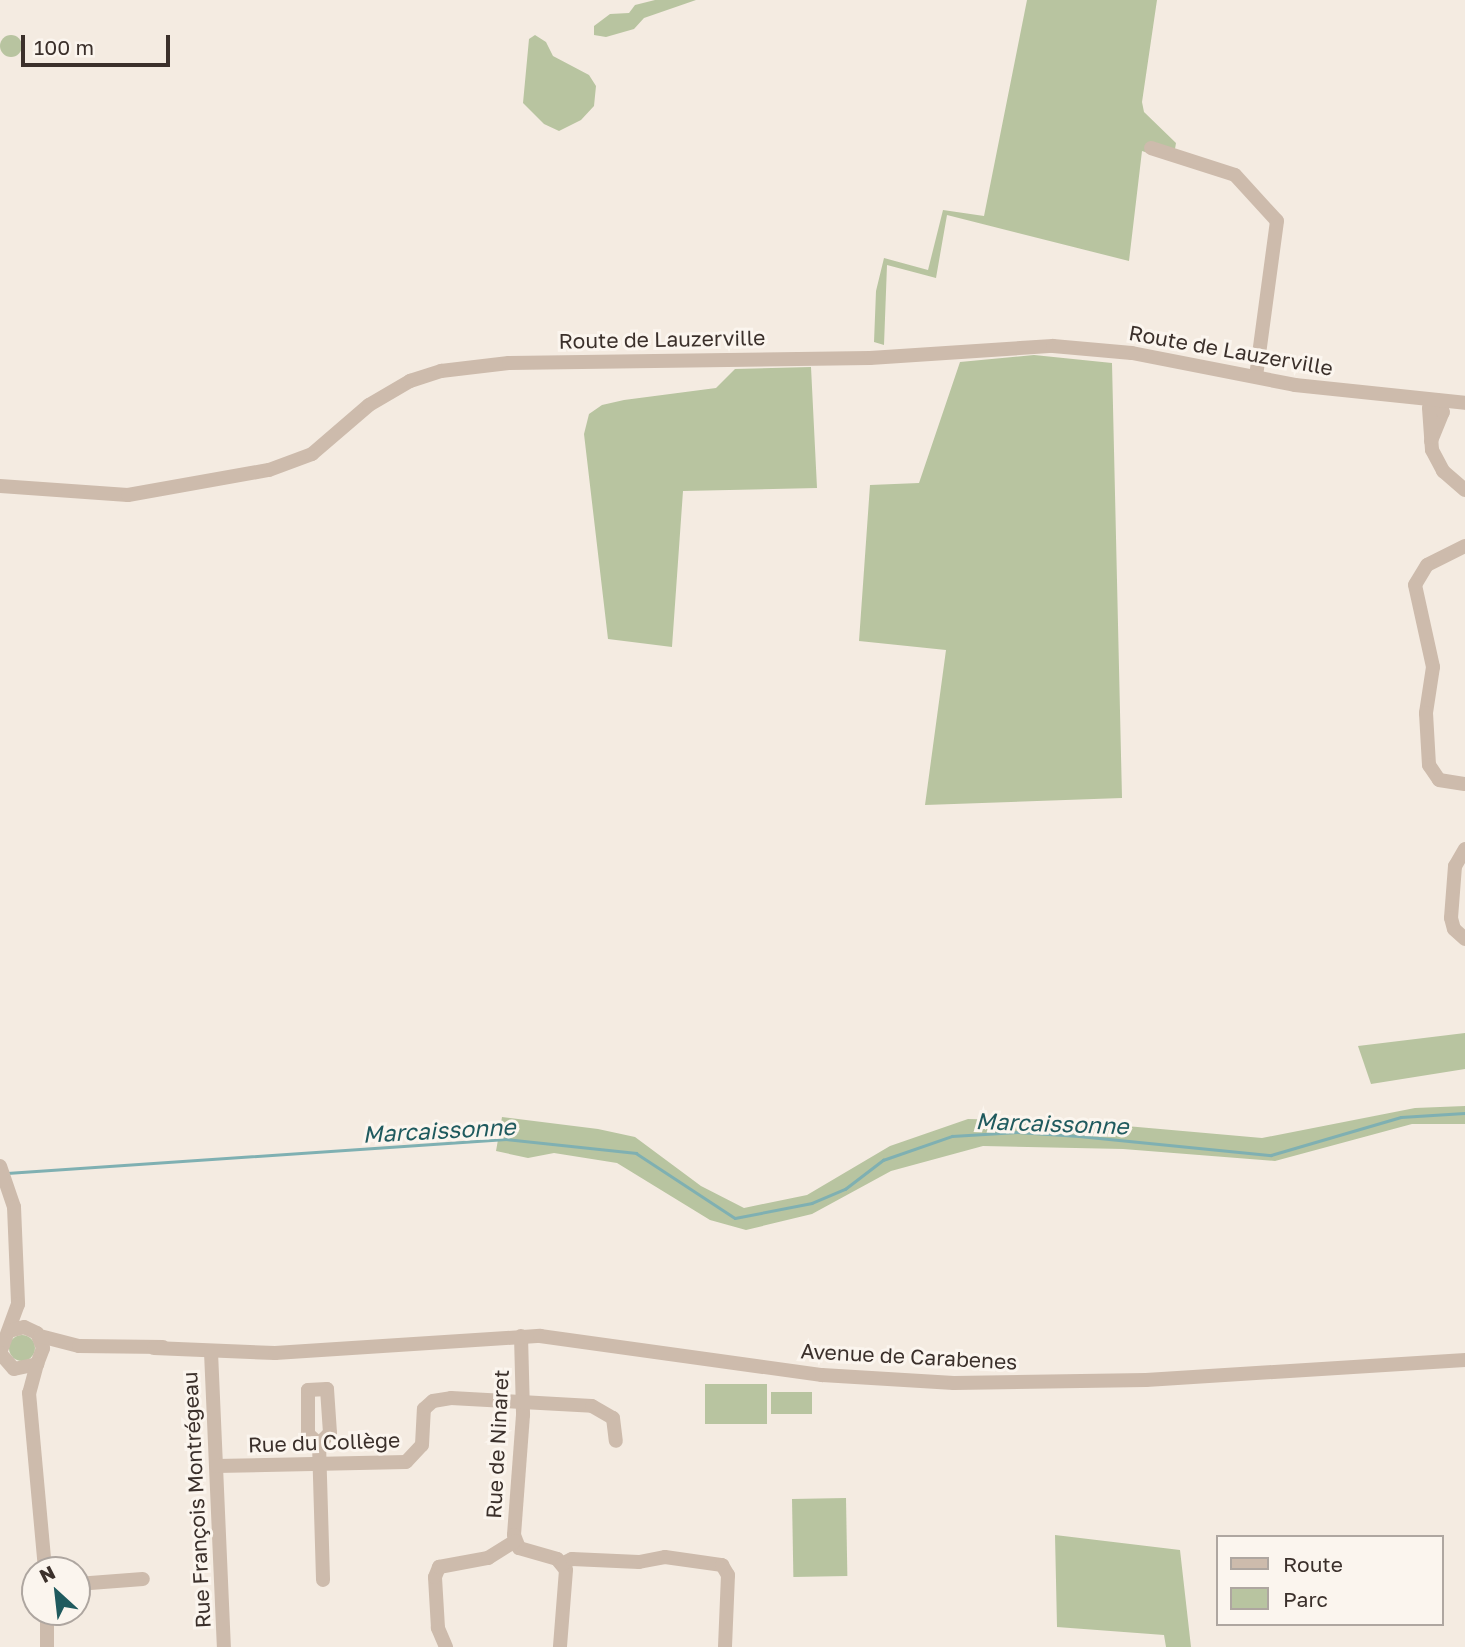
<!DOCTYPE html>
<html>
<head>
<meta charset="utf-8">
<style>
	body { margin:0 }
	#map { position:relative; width:1465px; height:1647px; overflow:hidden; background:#f4ebe1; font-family:"Golos Text",sans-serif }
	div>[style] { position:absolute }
	.green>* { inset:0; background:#b8c4a0; transform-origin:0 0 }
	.round { border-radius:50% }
	.stream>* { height:2.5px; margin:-1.25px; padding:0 1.25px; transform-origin:1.25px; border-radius:1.25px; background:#7fb0b2 }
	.minor>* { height:14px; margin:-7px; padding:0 7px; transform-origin:7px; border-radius:7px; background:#cdbbac }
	span { translate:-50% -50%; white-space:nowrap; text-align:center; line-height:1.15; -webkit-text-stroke:6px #fbf5ee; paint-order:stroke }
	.street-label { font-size:21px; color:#3b302b }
	.water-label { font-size:23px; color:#1f5a5e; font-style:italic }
	.legend { position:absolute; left:1216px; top:1535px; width:228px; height:91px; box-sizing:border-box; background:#fbf5ee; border:2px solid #aea6a0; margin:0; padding:9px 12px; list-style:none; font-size:21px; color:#3b302b }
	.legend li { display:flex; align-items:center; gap:14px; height:35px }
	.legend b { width:35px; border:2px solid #aea6a0 }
	.north { position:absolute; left:21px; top:1556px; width:70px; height:70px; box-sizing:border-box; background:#fbf5ee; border:2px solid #aea6a0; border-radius:50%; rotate:333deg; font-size:19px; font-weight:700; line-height:28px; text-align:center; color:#3b302b }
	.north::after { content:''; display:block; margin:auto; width:24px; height:32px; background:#1f5a5e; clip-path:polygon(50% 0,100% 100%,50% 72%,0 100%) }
	.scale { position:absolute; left:21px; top:35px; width:149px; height:32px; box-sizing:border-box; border:4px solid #3b302b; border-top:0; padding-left:9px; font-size:21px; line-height:24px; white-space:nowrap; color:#3b302b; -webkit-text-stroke:5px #fbf5ee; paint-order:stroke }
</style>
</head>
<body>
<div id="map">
	<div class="green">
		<div style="clip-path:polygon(655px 0,696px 0,644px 18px,634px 29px,606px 37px,594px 35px,594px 26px,610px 14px,629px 13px,635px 5px)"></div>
		<div style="clip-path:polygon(1027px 0,1157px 0,1142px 102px,1144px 112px,1176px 143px,1173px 161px,1142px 151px,1129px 261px,947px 215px,936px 278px,887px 265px,884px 345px,874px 342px,876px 291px,884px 258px,928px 270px,943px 210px,984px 216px)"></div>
		<div class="round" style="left:0;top:35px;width:22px;height:22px"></div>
		<div style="clip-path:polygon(535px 35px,546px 42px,553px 56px,589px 75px,596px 86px,594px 106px,581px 120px,559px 131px,544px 124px,523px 103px,529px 39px)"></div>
		<div style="clip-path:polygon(1034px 355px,1112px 363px,1122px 798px,925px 805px,946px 650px,859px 641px,870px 485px,919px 483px,960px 362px)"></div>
		<div style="clip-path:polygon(811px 367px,817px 488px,683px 491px,672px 647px,608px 639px,584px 434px,589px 414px,602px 405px,624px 400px,716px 388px,735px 369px)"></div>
		<div style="clip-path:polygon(1465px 1033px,1465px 1069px,1371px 1084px,1358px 1046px)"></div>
		<div style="clip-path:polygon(1465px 1106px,1465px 1124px,1412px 1124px,1275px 1161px,1123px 1149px,983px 1146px,891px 1171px,812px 1214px,746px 1230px,710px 1220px,617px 1163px,554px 1153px,528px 1158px,496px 1151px,502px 1117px,598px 1129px,635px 1137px,701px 1186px,744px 1208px,807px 1195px,890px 1146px,968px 1119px,1081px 1122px,1262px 1138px,1415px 1108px)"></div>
		<div class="round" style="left:9px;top:1335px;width:26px;height:26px"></div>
		<div style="left:705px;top:1384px;width:62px;height:40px"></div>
		<div style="left:771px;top:1392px;width:41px;height:22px"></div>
		<div style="left:846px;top:1498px;width:78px;height:54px;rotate:89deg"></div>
		<div style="clip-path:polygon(1055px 1535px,1180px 1550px,1191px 1647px,1166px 1647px,1164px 1635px,1057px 1627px)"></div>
	</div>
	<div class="stream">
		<div style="left:7px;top:1173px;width:500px;rotate:-3.9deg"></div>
		<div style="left:506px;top:1139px;width:131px;rotate:6.1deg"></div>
		<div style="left:636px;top:1153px;width:118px;rotate:33.3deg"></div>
		<div style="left:735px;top:1218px;width:78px;rotate:-11deg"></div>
		<div style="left:812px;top:1203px;width:36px;rotate:-23deg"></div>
		<div style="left:845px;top:1189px;width:48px;rotate:-37.3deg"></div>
		<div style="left:883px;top:1160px;width:73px;rotate:-19.2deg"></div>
		<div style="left:952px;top:1136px;width:65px;rotate:-3.5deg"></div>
		<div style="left:1017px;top:1132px;width:62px;rotate:3.7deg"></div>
		<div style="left:1079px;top:1136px;width:193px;rotate:5.7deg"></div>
		<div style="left:1271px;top:1155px;width:135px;rotate:-16.3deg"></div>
		<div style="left:1401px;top:1117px;width:64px;rotate:-3.6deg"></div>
	</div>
	<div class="minor">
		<div style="left:1151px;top:148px;width:88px;rotate:17.8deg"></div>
		<div style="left:1235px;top:175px;width:62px;rotate:47.6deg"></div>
		<div style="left:1277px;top:221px;width:157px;rotate:97.7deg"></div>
		<div style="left:1431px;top:441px;width:31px;rotate:-68deg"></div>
		<div style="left:1443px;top:412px;width:13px;rotate:-117deg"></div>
		<div style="left:1437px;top:400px;width:11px;rotate:135deg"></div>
		<div style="left:1429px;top:408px;width:42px;rotate:85.9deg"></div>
		<div style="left:1432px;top:450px;width:24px;rotate:62deg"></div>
		<div style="left:1443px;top:471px;width:29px;rotate:41deg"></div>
		<div style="left:0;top:486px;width:128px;rotate:4deg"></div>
		<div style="left:128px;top:495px;width:143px;rotate:-10.1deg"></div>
		<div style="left:269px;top:470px;width:46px;rotate:-20.4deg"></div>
		<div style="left:312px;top:454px;width:75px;rotate:-40.7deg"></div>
		<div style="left:369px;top:405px;width:48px;rotate:-30.3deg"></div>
		<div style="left:410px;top:381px;width:33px;rotate:-18deg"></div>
		<div style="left:441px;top:371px;width:68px;rotate:-6.7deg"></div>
		<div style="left:509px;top:363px;width:361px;rotate:-0.8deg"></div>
		<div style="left:870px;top:358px;width:183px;rotate:-3.8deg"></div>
		<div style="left:1053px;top:346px;width:79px;rotate:5.1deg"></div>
		<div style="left:1132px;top:353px;width:166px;rotate:11.1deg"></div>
		<div style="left:1295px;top:385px;width:171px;rotate:6deg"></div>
		<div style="left:1465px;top:546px;width:42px;rotate:153.4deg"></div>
		<div style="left:1427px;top:565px;width:23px;rotate:121deg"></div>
		<div style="left:1415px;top:585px;width:84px;rotate:77.6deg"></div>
		<div style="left:1433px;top:667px;width:47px;rotate:98.7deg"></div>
		<div style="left:1426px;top:713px;width:52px;rotate:86.7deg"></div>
		<div style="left:1429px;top:765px;width:18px;rotate:56deg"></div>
		<div style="left:1439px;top:780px;width:26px;rotate:9deg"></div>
		<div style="left:1465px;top:849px;width:20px;rotate:120deg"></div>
		<div style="left:1455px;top:866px;width:52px;rotate:94.4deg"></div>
		<div style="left:1451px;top:918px;width:11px;rotate:75deg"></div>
		<div style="left:1454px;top:929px;width:15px;rotate:42deg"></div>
		<div style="left:0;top:1166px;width:43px;rotate:71.1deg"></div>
		<div style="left:14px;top:1207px;width:97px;rotate:87.6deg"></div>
		<div style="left:18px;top:1304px;width:52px;rotate:110.2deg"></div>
		<div style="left:0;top:1353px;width:21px;rotate:49deg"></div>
		<div style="left:14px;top:1369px;width:24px;rotate:-12deg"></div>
		<div style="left:37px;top:1364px;width:17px;rotate:-69deg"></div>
		<div style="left:43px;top:1348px;width:16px;rotate:-112deg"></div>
		<div style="left:37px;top:1333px;width:14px;rotate:-155deg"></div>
		<div style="left:24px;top:1327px;width:16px;rotate:165deg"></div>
		<div style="left:40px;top:1336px;width:40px;rotate:14.4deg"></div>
		<div style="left:79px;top:1346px;width:84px;rotate:0.7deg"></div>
		<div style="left:521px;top:1336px;width:79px;rotate:88.5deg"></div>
		<div style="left:523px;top:1415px;width:120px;rotate:94.3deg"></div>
		<div style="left:514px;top:1535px;width:14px;rotate:69deg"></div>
		<div style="left:519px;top:1548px;width:40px;rotate:16deg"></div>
		<div style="left:557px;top:1559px;width:14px;rotate:51deg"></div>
		<div style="left:566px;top:1570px;width:77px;rotate:94.5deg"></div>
		<div style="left:154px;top:1348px;width:121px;rotate:2.4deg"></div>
		<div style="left:275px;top:1353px;width:266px;rotate:-3.7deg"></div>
		<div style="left:540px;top:1336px;width:285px;rotate:7.9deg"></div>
		<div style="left:822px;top:1375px;width:132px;rotate:3.5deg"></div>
		<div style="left:954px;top:1383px;width:192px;rotate:-0.9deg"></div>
		<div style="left:1146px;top:1380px;width:320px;rotate:-3.6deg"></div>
		<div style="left:211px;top:1352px;width:295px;rotate:87.5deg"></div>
		<div style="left:37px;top:1364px;width:30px;rotate:105deg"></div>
		<div style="left:29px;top:1393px;width:178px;rotate:84.8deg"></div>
		<div style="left:319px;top:1444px;width:15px;rotate:-138deg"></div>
		<div style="left:308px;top:1434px;width:44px;rotate:-90deg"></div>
		<div style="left:308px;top:1390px;width:19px;rotate:-3deg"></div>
		<div style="left:327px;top:1389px;width:44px;rotate:86.1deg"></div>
		<div style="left:330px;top:1433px;width:16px;rotate:135deg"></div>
		<div style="left:319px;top:1444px;width:136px;rotate:88.3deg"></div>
		<div style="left:216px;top:1466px;width:190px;rotate:-1.2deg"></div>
		<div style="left:406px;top:1462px;width:23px;rotate:-47deg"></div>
		<div style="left:422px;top:1445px;width:36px;rotate:-87deg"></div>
		<div style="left:424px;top:1409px;width:12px;rotate:-42deg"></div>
		<div style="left:433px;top:1401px;width:18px;rotate:-9deg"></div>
		<div style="left:451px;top:1398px;width:141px;rotate:3.2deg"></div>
		<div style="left:592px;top:1406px;width:24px;rotate:30deg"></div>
		<div style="left:613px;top:1418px;width:23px;rotate:83deg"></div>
		<div style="left:562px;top:1564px;width:11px;rotate:-27deg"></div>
		<div style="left:572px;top:1559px;width:67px;rotate:2.6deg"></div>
		<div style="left:639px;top:1562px;width:26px;rotate:-11deg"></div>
		<div style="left:665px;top:1557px;width:58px;rotate:8deg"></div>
		<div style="left:722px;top:1565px;width:12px;rotate:59deg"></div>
		<div style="left:728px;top:1575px;width:72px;rotate:92.4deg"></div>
		<div style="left:77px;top:1584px;width:66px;rotate:-4.3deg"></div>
		<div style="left:47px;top:1647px;width:35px;rotate:-90deg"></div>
		<div style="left:446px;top:1647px;width:21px;rotate:-113deg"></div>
		<div style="left:438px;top:1628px;width:51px;rotate:-93.4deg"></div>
		<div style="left:435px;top:1577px;width:11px;rotate:-68deg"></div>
		<div style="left:439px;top:1567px;width:50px;rotate:-10.4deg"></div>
		<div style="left:488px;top:1558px;width:32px;rotate:-32deg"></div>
	</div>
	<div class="street-label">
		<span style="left:662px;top:339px;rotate:-1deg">Route de Lauzerville</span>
		<span style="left:1231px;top:350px;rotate:10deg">Route de Lauzerville</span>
		<span style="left:909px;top:1356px;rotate:3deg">Avenue de Carabenes</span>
		<span style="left:324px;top:1442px;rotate:-2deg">Rue du Collège</span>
		<span style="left:497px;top:1444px;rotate:-87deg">Rue de Ninaret</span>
		<span style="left:196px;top:1500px;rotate:-93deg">Rue François Montrégeau</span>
	</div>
	<div class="water-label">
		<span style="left:1052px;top:1123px;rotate:2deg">Marcaissonne</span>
		<span style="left:439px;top:1130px;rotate:-3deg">Marcaissonne</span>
	</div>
	<ul class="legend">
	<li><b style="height:9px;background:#cdbbac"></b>Route</li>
	<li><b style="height:19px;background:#b8c4a0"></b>Parc</li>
	</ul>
	<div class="north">N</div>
	<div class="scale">100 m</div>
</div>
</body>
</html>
